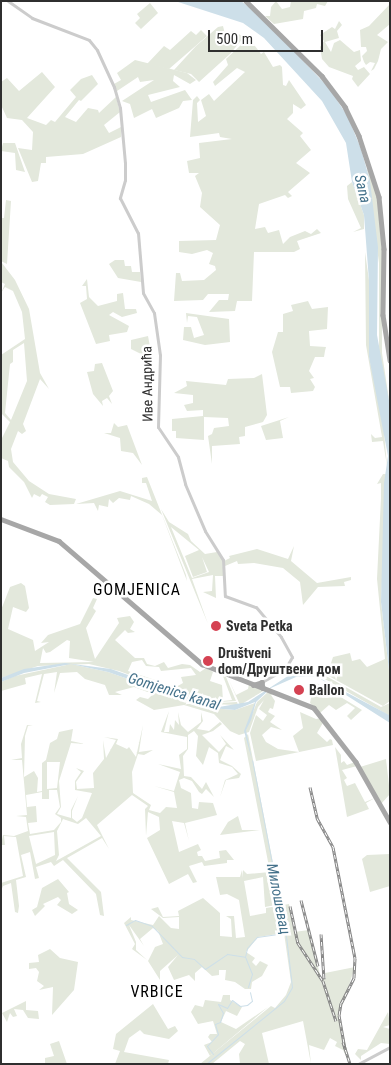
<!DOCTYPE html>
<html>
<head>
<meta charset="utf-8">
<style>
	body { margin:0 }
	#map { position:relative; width:391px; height:1065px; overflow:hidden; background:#fff; font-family:"Roboto Condensed",sans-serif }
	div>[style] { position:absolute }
	.green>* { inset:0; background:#e3e8dc }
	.water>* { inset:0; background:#cddfe9 }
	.stream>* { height:1px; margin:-0.5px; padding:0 0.5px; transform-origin:0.5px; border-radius:0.5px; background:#cddfe9 }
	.minor>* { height:3px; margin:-1.5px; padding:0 1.5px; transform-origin:1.5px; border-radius:1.5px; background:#ccc }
	.major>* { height:4.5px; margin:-2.25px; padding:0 2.25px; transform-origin:2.25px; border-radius:2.25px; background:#a7a7a7 }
	.rail>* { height:3px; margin-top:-1.5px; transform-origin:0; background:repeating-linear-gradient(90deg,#fff 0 4px,#848484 0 8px); box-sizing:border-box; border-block:1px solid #848484 }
	.dots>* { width:14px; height:14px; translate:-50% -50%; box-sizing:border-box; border:2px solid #fff; border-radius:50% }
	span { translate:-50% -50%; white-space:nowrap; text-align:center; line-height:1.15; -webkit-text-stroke:5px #fff; paint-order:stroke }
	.street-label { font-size:14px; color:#2f2f2f }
	.poi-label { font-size:14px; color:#2f2f2f; font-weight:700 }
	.left { translate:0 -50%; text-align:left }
	.water-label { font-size:15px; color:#44718a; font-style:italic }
	.quarter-label { font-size:16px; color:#000; letter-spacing:1px }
	.frame { position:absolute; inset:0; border:2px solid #2f2f2f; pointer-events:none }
	.scale { position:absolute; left:208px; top:30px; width:115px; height:22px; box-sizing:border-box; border:2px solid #2f2f2f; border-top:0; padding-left:6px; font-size:15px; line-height:18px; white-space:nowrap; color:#2f2f2f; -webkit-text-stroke:4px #fff; paint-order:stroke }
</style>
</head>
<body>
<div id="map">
	<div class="green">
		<div style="clip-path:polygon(276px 1px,282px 9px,290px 7px,291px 1px,328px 1px,325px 6px,317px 4px,316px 8px,304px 11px,303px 19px,274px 24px,265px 16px,270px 16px,271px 7px)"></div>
		<div style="clip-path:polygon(150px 3px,158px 13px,141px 29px,135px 23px,140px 18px,137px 14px)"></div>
		<div style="clip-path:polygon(390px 4px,390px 24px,377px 35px,388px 42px,381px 49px,378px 61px,374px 69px,371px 71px,375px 63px,370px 62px,366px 65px,364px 62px,362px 56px,367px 51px,366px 47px,361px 47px,360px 30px,369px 26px)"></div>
		<div style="clip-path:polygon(339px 21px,342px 25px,337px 31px,339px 38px,325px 42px,331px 52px,334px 43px,340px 40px,354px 52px,360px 50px,361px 61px,355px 66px,358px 70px,364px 67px,370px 74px,358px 87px,352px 79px,353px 76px,329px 67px,322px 59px,320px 47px,324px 41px,320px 35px,332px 27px,335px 29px)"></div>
		<div style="clip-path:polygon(223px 26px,226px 38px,218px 49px,233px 31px,244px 37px,230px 54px,199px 82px,191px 74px,174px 70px,196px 46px,218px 27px)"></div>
		<div style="clip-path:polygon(201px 30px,207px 36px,169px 69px,147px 64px,164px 46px,170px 50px,191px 31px,196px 35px)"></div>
		<div style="clip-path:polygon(243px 43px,255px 46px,261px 54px,264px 52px,273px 67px,280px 65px,282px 67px,283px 85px,286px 86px,289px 80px,306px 105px,301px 109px,293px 104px,293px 113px,287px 119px,303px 133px,300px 136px,311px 150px,296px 163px,310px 173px,288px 192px,292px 196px,288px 198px,285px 195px,259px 204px,255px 229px,265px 227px,268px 233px,279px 230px,283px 244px,290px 237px,305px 231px,311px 234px,317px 229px,321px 233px,297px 241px,300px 249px,294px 252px,254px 252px,252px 301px,237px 301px,235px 311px,209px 312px,219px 300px,228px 300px,229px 294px,208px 294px,203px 300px,174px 301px,176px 273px,180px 273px,182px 281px,204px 280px,216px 270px,215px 266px,209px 264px,213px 253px,207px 250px,192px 254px,179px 252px,179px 241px,216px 240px,220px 225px,200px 207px,202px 193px,195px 176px,199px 173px,189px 173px,187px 161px,200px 158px,199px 143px,232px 139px,220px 137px,219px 133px,190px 137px,193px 100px,197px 96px,200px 100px,197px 103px,198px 122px,206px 116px,201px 100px,209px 94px,214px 101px,245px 72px,237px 68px,215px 86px,213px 82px,228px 65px,226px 59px)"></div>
		<div style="clip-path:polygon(135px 60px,187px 73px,196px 80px,190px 84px,174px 75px,173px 81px,180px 87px,148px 95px,151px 102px,185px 90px,192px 100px,183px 101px,179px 108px,156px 118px,152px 109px,134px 118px,130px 104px,122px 101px,154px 80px,140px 82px,138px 77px,117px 91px,114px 84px,121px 80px,117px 73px)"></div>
		<div style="clip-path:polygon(42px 72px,55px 87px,27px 118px,46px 125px,51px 120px,55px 122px,76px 97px,70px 90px,81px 79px,92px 75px,98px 84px,81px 101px,79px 100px,65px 117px,76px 122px,88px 108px,98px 110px,99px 113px,116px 97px,120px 112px,104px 125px,109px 133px,121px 127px,121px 137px,83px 154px,46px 157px,46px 163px,41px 163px,38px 181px,32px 182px,18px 148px,32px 150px,33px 132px,22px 120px,7px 118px,1px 105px,1px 82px,7px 78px,19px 91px)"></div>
		<div style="clip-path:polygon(3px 143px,15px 143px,25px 172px,16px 170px,15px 153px,1px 151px)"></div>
		<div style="clip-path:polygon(370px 168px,377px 193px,382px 249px,382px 353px,390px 406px,379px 355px,379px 263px,367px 170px)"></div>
		<div style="clip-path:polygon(352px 182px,364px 215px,364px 246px,364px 229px,353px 232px,361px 228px,348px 199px,347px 186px)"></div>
		<div style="clip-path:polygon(6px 200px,11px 201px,7px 264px,1px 261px,1px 218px,4px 218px)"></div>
		<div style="clip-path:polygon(365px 252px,369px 280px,369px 356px,383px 420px,387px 466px,383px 441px,372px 442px,371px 434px,375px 438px,382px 437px,366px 345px)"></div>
		<div style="clip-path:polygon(115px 260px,124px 260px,125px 266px,131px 266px,132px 272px,140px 272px,141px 282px,118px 278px,109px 264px)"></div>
		<div style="clip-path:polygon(evenodd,2px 263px,15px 280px,29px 309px,40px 373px,49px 389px,40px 379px,23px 424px,26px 431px,22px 434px,18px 431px,11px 449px,13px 462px,29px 481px,49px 494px,76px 499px,74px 504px,50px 505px,45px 502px,48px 497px,42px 494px,40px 497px,34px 494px,32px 498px,24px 482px,9px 467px,8px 461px,1px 458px,2px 438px,10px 422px,1px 413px,1px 355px,25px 339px,22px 312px,13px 291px,5px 287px,1px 293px,5px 284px,1px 282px,2px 263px,24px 343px,27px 381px,11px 420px,5px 413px,10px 364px,13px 362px,13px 350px,24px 343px)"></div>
		<div style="clip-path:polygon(87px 279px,89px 297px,98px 306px,117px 301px,117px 294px,123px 293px,125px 309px,136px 309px,137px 313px,122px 317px,113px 312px,109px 315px,129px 326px,127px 332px,109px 335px,110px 341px,96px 344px,80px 303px,87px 299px,86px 286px,82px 286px)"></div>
		<div style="clip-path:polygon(308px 301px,312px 309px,328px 307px,327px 329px,309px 331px,310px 346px,326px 347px,325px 351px,324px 357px,315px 357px,309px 371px,314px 378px,310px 379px,315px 387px,313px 391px,291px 393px,290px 387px,280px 387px,272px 352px,278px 332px,283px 332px,283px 314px,293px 311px,291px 305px)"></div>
		<div style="clip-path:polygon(186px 313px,229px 319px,230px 342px,205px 345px,183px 340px,184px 327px,191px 327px,194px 338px,204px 335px,197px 317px,188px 316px,187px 323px)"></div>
		<div style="clip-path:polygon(148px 336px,152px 357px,149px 358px,131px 349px,131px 340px)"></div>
		<div style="clip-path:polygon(102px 363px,113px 391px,109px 396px,112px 404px,107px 398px,102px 401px,103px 406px,93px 394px,87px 372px,94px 371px,95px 364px)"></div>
		<div style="clip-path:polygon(262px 374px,267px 415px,263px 422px,245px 427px,245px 436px,239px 437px,240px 444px,212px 446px,212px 464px,208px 436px,212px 434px,214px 428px,229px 426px,228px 418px,204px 417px,204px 440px,176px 438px,176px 431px,172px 431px,172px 419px,203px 416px,203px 410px,187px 411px,184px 405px,193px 403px,193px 395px,174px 393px,187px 386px,186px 381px,226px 385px,228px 379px,254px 378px)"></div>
		<div style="clip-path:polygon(289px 417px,280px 421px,283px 438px,266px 440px,261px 426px)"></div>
		<div style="clip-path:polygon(114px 423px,118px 427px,127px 425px,142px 465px,133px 453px,121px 451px,120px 438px,104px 433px,111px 433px)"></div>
		<div style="clip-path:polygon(383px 474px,386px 474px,386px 498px,381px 602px,390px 679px,390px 701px,383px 706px,327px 675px,333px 657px,350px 653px,352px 661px,360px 659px,367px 667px,385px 659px,377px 579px,381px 498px,381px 483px,377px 484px)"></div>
		<div style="clip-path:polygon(147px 477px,186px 575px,187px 581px,162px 515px,149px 504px,131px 496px,130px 500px,119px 498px,113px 503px,109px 499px,108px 507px,99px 505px,98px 511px,94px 503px,76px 504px,120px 491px,152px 501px,146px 483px,142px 483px,142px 478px)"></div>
		<div style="clip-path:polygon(evenodd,161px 509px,169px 522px,188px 534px,191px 541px,205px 554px,217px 552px,222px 559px,224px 576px,215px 576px,216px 598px,203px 592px,212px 591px,213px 575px,192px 579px,208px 624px,161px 509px,171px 527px,199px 550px,185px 556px,193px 577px,207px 572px,202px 557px,209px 572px,192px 578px,171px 527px)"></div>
		<div style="clip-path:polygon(294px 546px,291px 561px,317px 583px,351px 577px,351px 580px,344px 582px,345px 586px,318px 587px,303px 605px,300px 582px,283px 568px,254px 563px,238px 564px,237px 561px,225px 566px,224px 561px,230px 558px,229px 556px,257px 549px,288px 559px)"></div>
		<div style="clip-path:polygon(evenodd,21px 583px,25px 586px,29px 608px,26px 612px,13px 607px,8px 629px,33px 640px,35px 651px,49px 642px,41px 643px,48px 635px,80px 624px,93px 598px,97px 599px,93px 608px,96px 611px,86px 628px,95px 659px,119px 623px,117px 618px,130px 616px,134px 622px,130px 629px,135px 632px,128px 633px,125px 630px,115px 640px,135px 658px,144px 658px,147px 664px,155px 666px,164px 662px,168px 668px,182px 664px,190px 665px,200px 672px,206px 668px,213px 672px,210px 681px,222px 685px,223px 701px,232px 700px,223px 676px,226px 677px,236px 701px,219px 702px,207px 700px,219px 703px,237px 702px,238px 705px,209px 704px,119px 671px,89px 664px,38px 666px,1px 678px,1px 610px,10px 587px,21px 583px,67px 640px,70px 641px,69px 658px,94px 662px,40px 663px,43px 648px,46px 653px,50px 652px,67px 640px,21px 583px,142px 660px,146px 666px,159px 667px,161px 671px,191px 668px,196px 675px,181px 677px,183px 683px,176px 687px,128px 671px,132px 662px,142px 660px)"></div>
		<div style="clip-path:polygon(71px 664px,108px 672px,211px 708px,235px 710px,255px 703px,246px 729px,257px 702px,269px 691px,274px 693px,271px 695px,275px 701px,273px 709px,270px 708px,268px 712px,275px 716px,270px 722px,282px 730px,271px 727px,262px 735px,266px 742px,278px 749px,299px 752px,293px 736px,303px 728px,300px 712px,316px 719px,322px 718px,324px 721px,317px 733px,327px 742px,330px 739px,332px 740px,333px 745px,256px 761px,250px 733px,256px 715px,263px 721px,267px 715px,259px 709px,264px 700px,258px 707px,249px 732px,239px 735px,230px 731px,214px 714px,184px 705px,154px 710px,136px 700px,140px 697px,148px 699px,153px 694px,134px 687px,115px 692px,122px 695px,109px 695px,105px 685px,85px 679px,77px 672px,60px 673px,54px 693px,57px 672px,44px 674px,37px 701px,41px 702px,35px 703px,42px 674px,25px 678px,26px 684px,1px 691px,1px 682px,15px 676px)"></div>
		<div style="clip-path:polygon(319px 672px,381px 707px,390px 703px,390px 716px,316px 674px)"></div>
		<div style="clip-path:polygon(228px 678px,236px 695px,248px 689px,249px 684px,265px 690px,240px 705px)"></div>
		<div style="clip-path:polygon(314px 682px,326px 688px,362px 710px,351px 720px,347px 716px,355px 708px,347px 703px,336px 710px,329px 705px,320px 713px,310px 703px)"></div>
		<div style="clip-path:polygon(evenodd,169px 711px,164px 732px,169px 732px,170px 724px,174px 730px,175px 720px,179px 725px,178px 712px,181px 725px,188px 732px,201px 722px,201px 712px,203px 721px,197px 729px,209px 731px,220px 722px,222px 724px,213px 731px,202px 735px,219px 752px,226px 744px,220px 735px,234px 750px,226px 746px,220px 760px,232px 766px,241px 774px,239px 778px,226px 780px,220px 797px,225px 780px,238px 774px,232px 767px,219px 763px,218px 753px,209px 747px,203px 765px,196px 756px,198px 736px,194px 731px,188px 735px,188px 749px,183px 756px,184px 776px,191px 777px,202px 789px,206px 782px,214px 797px,206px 789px,202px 794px,199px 792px,192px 781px,184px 778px,179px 780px,181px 788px,191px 793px,192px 808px,198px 809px,199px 802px,213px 803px,217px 815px,185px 823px,189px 841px,184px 823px,172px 821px,179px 852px,198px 844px,201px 850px,197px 852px,198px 856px,202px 856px,205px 861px,220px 858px,219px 851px,226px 850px,234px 860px,227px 860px,227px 863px,204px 866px,202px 862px,189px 866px,197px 882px,193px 883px,188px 874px,169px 884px,147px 838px,160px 830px,159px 817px,148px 812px,146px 836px,145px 809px,148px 806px,132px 795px,97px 825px,109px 849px,102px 838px,67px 858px,101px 892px,104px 916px,100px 915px,96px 894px,63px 860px,54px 866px,51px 862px,36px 867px,39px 878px,35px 879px,30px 852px,21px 855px,26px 877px,16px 880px,19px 906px,18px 913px,15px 912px,11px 883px,3px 886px,1px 891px,1px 883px,23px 876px,16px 837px,4px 836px,5px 845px,1px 845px,3px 835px,14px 836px,28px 831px,26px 817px,16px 816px,27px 815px,22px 760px,11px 760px,22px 758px,21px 744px,27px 725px,33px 726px,28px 726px,25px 736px,24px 777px,34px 771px,38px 778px,37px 792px,42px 791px,42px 763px,46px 760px,50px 743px,57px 739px,59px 732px,73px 729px,71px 741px,85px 744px,71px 743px,59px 781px,61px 807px,57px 814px,71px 818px,71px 810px,78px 796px,72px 811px,72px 818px,77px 822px,82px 818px,92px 793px,75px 790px,75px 781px,81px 772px,76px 768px,84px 771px,76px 782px,77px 789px,94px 788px,93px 773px,104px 759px,103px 740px,106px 758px,116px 740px,104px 737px,118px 739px,116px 744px,127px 749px,129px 747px,136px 757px,143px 725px,139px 752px,153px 750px,144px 755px,138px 754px,132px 772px,133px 793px,151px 805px,149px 810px,160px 813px,166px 807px,177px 808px,174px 792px,154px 786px,174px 791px,180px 772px,158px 764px,181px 769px,179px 755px,187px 749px,187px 737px,161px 732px,169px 711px,47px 762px,60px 762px,57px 788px,47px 789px,47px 762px,169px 711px,49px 790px,57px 790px,60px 807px,55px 814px,61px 818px,61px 822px,54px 830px,30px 834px,28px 823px,37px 822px,36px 806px,27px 807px,26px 795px,42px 792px,42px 799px,49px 799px,49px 790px,169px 711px,86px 818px,101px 836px,56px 861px,59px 855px,57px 831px,63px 819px,78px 824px,86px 818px,169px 711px,54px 832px,55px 855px,36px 864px,29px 836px,54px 832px)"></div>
		<div style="clip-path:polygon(248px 734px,281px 904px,265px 907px,263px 877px,244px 881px,250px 916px,266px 913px,266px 908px,289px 904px,294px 932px,309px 930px,321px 979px,326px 978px,325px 973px,355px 967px,339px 1015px,350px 1064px,343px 1050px,335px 1046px,337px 1042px,330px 1038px,324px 1050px,309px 1045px,311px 1064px,303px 1021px,262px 1033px,269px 1064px,240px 1064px,239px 1054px,245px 1044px,240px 1041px,212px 1064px,200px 1064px,271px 1006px,275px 1008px,286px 995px,291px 982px,284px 933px,258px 937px,246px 952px,255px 958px,252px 962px,256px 966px,260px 961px,268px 965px,262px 976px,252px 982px,251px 989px,245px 989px,235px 982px,225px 980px,226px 970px,219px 970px,219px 975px,212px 976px,202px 967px,195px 973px,195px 981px,189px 975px,174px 980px,168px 967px,178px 955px,160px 971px,160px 980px,148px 961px,155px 947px,163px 944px,158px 931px,153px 928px,140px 939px,144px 946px,129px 925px,136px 942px,136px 950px,147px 960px,132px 949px,135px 944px,124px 923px,131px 917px,131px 920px,153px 925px,159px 916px,171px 928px,179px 929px,179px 917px,163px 918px,151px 909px,158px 907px,163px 917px,179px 916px,178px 911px,203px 898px,220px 913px,220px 936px,232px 937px,231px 919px,226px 916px,234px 916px,236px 938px,245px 937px,239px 900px,227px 894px,220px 895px,216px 877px,240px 877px,242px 870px,243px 878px,243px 870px,247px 874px,270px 872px,244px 738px)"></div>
		<div style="clip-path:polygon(335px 747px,341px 755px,341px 763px,344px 761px,347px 765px,355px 762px,357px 766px,342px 770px,347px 778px,344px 780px,347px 786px,355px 783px,365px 802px,375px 798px,366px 803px,369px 809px,347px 817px)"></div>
		<div style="clip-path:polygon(386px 759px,390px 794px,381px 804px,360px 767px)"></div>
		<div style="clip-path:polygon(238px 816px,242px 830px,260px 830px,220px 835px,228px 822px)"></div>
		<div style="clip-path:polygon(390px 854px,390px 886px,370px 892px,362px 859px,367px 855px)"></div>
		<div style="clip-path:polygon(58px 879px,69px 892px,67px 893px,69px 904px,78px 910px,72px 914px,57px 905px,61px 900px,58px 897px,43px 904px,45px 906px,35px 916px,32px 910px,37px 907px,42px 888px)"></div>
		<div style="clip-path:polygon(50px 949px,60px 958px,78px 962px,74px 990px,52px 1015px,53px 987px,39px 990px,44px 986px,37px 981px,39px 972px,36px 968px,29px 969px,29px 963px,39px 962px,38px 955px)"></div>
		<div style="clip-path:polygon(223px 995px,230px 995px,230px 1000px,242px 1007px,237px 1016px,226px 1011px,221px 1022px,236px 1029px,268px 1007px,210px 1056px,204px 1045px,212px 1042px,208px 1037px,210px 1034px,217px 1034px,213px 1021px,198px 1024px,191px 1012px,195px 1005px,203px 1007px,205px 1000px,221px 1002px)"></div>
		<div style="clip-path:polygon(26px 1001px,26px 1010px,38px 1011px,39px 1019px,28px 1018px,23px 1010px,14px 1009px,17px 1016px,13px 1017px,10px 1013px,7px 1022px,2px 1013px)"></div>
		<div style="clip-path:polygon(153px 1004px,168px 1029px,175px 1026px,178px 1031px,169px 1039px,144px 1034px,140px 1030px,129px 1038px,124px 1052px,169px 1060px,168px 1064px,115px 1064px,120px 1051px,113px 1049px,116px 1034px)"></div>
		<div style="clip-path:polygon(388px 1012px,390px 1025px,383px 1027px,390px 1029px,390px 1044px,381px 1043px,361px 1056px,361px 1060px,355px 1054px,358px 1049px,367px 1050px)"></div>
		<div style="clip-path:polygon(59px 1041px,67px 1064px,45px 1063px,45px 1058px,54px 1056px,50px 1044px)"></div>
	</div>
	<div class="water">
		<div style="clip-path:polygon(175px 1px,241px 1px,259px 15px,329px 88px,348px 117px,361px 149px,370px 181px,378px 247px,377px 335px,390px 406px,390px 679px,381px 602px,384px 483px,388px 456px,369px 357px,369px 281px,364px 215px,352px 182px,346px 143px,322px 101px,264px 38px,243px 23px)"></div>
		<div style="clip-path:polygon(65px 663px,111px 669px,219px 707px,248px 702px,288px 676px,310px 673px,389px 715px,390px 723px,316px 676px,296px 677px,271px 688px,256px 702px,251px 720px,246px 730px,252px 760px,244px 731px,255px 702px,235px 710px,211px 708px,108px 672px,71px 664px,24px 673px,1px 682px,1px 678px,24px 669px)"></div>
	</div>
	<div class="stream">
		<div style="left:126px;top:925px;width:10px;rotate:-29deg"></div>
		<div style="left:135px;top:920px;width:18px;rotate:19deg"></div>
		<div style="left:152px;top:926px;width:43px;rotate:45.9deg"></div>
		<div style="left:182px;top:957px;width:12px;rotate:9deg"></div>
		<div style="left:194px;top:959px;width:15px;rotate:42deg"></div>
		<div style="left:205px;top:969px;width:27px;rotate:-34deg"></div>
		<div style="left:227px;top:954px;width:18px;rotate:9deg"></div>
		<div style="left:248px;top:987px;width:14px;rotate:-73deg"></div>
		<div style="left:252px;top:974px;width:18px;rotate:-112deg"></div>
		<div style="left:245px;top:957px;width:9px;rotate:-77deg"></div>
		<div style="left:247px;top:948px;width:15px;rotate:-48deg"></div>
		<div style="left:257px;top:937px;width:28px;rotate:-8deg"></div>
		<div style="left:213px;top:1054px;width:10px;rotate:-127deg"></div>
		<div style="left:207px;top:1046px;width:16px;rotate:-47deg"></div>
		<div style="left:218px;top:1034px;width:10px;rotate:-107deg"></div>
		<div style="left:215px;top:1024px;width:5px;rotate:-22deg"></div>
		<div style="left:220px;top:1022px;width:9px;rotate:-72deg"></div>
		<div style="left:223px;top:1013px;width:10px;rotate:-119deg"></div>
		<div style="left:218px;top:1004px;width:10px;rotate:24deg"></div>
		<div style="left:227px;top:1008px;width:9px;rotate:-58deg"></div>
		<div style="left:232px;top:1000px;width:10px;rotate:37deg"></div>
		<div style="left:240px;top:1006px;width:7px;rotate:-8deg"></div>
		<div style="left:247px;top:1005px;width:6px;rotate:-39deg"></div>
		<div style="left:252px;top:1001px;width:9px;rotate:-103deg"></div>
		<div style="left:206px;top:1064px;width:100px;rotate:-38.9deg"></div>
		<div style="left:284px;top:1001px;width:16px;rotate:-60deg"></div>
		<div style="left:292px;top:987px;width:51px;rotate:-96.7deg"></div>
		<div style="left:286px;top:936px;width:179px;rotate:-100.9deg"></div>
	</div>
	<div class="minor">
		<div style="left:8px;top:1px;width:29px;rotate:35deg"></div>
		<div style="left:32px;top:18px;width:61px;rotate:21.1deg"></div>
		<div style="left:89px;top:40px;width:13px;rotate:51deg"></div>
		<div style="left:97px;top:50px;width:41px;rotate:65.3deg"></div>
		<div style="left:114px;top:87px;width:22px;rotate:74deg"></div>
		<div style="left:120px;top:108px;width:55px;rotate:84.8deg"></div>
		<div style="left:125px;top:163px;width:17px;rotate:90deg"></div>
		<div style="left:125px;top:180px;width:19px;rotate:106deg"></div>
		<div style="left:120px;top:198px;width:39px;rotate:63deg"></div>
		<div style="left:138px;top:233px;width:60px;rotate:85.2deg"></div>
		<div style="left:143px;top:293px;width:23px;rotate:61deg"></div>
		<div style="left:154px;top:313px;width:42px;rotate:81.9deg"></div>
		<div style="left:160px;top:355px;width:72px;rotate:91.6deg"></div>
		<div style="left:158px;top:427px;width:36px;rotate:56deg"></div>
		<div style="left:178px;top:457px;width:28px;rotate:75deg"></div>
		<div style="left:185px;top:484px;width:51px;rotate:66.9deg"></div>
		<div style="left:205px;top:531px;width:34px;rotate:58deg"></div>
		<div style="left:223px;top:560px;width:36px;rotate:87deg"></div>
		<div style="left:225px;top:596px;width:33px;rotate:20deg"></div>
		<div style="left:256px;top:607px;width:39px;rotate:50deg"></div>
		<div style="left:281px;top:637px;width:23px;rotate:61deg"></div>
		<div style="left:292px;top:657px;width:14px;rotate:120deg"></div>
		<div style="left:285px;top:669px;width:26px;rotate:151deg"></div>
		<div style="left:358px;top:1064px;width:36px;rotate:-28deg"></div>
	</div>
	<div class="major">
		<div style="left:246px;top:1px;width:107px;rotate:44.6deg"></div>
		<div style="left:322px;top:76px;width:39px;rotate:53deg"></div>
		<div style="left:345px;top:107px;width:32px;rotate:64deg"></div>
		<div style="left:359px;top:136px;width:64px;rotate:71.8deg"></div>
		<div style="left:379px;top:197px;width:52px;rotate:84.5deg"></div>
		<div style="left:384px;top:249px;width:66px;rotate:90.9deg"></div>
		<div style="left:383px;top:315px;width:46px;rotate:81.2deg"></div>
		<div style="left:1px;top:519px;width:62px;rotate:20.8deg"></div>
		<div style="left:59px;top:541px;width:189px;rotate:40.7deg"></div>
		<div style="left:202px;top:664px;width:120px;rotate:21.4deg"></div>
		<div style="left:314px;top:708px;width:68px;rotate:52.1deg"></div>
		<div style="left:356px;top:762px;width:69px;rotate:60.5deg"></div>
		<div style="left:253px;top:685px;width:9px;rotate:-18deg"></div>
		<div style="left:262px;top:682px;width:6px;rotate:81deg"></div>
	</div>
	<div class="rail">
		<div style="left:310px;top:787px;width:32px;rotate:77deg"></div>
		<div style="left:317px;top:818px;width:33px;rotate:61deg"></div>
		<div style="left:333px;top:847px;width:113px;rotate:78.8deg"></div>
		<div style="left:355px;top:958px;width:20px;rotate:93deg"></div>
		<div style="left:354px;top:978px;width:28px;rotate:117deg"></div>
		<div style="left:341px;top:1003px;width:12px;rotate:99deg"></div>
		<div style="left:339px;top:1015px;width:34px;rotate:80deg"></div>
		<div style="left:301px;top:900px;width:68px;rotate:75.6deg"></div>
		<div style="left:290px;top:906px;width:38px;rotate:78deg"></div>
		<div style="left:298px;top:943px;width:45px;rotate:56.7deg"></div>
		<div style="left:323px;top:981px;width:42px;rotate:72deg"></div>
		<div style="left:321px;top:934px;width:45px;rotate:86.2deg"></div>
		<div style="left:343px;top:1042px;width:23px;rotate:72deg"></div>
	</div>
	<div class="dots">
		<div style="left:216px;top:626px;background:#d54252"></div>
		<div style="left:208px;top:661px;background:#d54252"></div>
		<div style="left:299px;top:690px;background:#d54252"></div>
	</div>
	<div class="street-label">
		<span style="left:147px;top:384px;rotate:-91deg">Иве Андрића</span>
	</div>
	<div class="poi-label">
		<span class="left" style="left:226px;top:626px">Sveta Petka</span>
		<span class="left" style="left:218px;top:661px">Društveni<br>dom/Друштвени дом</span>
		<span class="left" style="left:309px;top:690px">Ballon</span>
	</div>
	<div class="water-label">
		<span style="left:362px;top:189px;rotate:77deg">Sana</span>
		<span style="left:174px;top:692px;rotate:17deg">Gomjenica kanal</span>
		<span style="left:278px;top:899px;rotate:79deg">Милошевац</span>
	</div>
	<div class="quarter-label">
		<span style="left:137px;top:590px">GOMJENICA</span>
		<span style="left:157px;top:992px">VRBICE</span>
	</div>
	<div class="frame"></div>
	<div class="scale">500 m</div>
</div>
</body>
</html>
